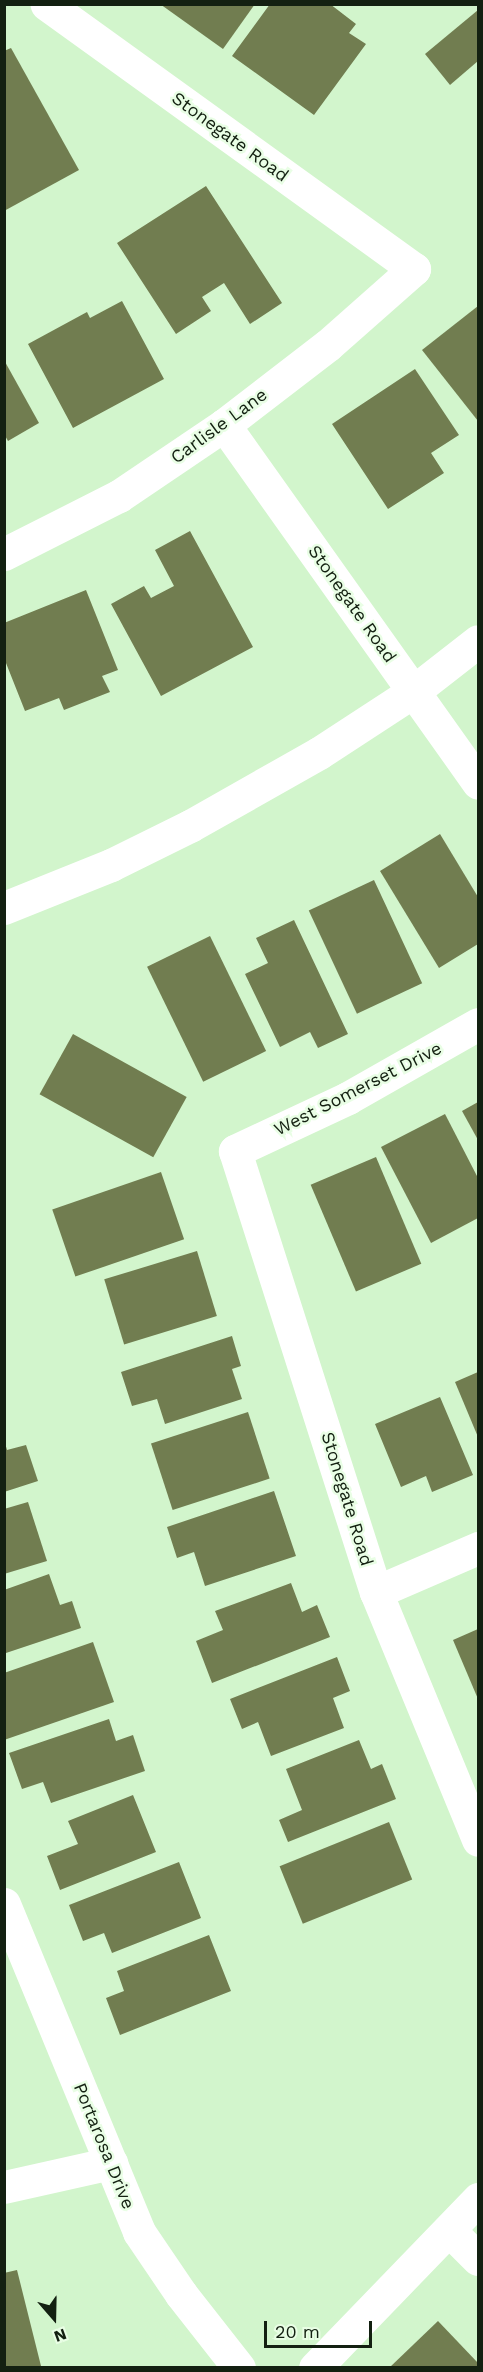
<!DOCTYPE html>
<html>
<head>
<meta charset="utf-8">
<style>
	body { margin:0 }
	#map { position:relative; width:483px; height:2372px; overflow:hidden; background:#d2f5cc; font-family:"Work Sans",sans-serif }
	div>[style] { position:absolute }
	.building>* { inset:0; background:#717d50; transform-origin:0 0 }
	.minor>* { height:33px; margin:-16.5px; padding:0 16.5px; transform-origin:16.5px; border-radius:16.5px; background:#fff }
	span { translate:-50% -50%; white-space:nowrap; text-align:center; line-height:1.15; -webkit-text-stroke:5px #e9fee5; paint-order:stroke }
	.street-label { font-size:18px; color:#132011 }
	.frame { position:absolute; inset:0; border:6px solid #132011; pointer-events:none }
	.north { position:absolute; left:24px; top:2288px; width:60px; height:60px; -webkit-text-stroke:4px #e9fee5; paint-order:stroke; rotate:160deg; font-size:16px; font-weight:700; line-height:24px; text-align:center; color:#132011 }
	.north::after { content:''; display:block; margin:auto; width:21px; height:27px; background:#132011; clip-path:polygon(50% 0,100% 100%,50% 72%,0 100%) }
	.scale { position:absolute; left:264px; top:2321px; width:108px; height:27px; box-sizing:border-box; border:3px solid #132011; border-top:0; padding-left:8px; font-size:18px; line-height:21px; white-space:nowrap; color:#132011; -webkit-text-stroke:4px #e9fee5; paint-order:stroke }
</style>
</head>
<body>
<div id="map">
	<div class="building">
		<div style="clip-path:polygon(160px 4px,255px 4px,223px 49px)"></div>
		<div style="clip-path:polygon(270px 4px,330px 4px,356px 24px,349px 33px,366px 44px,314px 115px,232px 56px)"></div>
		<div style="clip-path:polygon(478px 10px,478px 61px,450px 85px,425px 54px)"></div>
		<div style="clip-path:polygon(11px 48px,79px 170px,4px 211px,4px 51px)"></div>
		<div style="clip-path:polygon(206px 186px,282px 303px,250px 324px,224px 283px,202px 297px,211px 311px,176px 334px,117px 243px)"></div>
		<div style="clip-path:polygon(122px 301px,164px 379px,73px 428px,28px 344px,87px 312px,90px 318px)"></div>
		<div style="clip-path:polygon(478px 306px,478px 421px,422px 350px)"></div>
		<div style="clip-path:polygon(4px 360px,39px 423px,8px 441px,4px 434px)"></div>
		<div style="clip-path:polygon(415px 369px,459px 435px,431px 453px,444px 473px,388px 509px,332px 424px)"></div>
		<div style="clip-path:polygon(190px 531px,253px 647px,161px 696px,111px 604px,144px 586px,151px 598px,174px 586px,155px 550px)"></div>
		<div style="clip-path:polygon(86px 590px,118px 670px,102px 676px,110px 692px,64px 710px,59px 698px,25px 711px,4px 658px,4px 623px)"></div>
		<div style="clip-path:polygon(440px 834px,478px 897px,478px 944px,439px 968px,380px 871px)"></div>
		<div style="left:374px;top:880px;width:114px;height:72px;rotate:65deg"></div>
		<div style="clip-path:polygon(294px 920px,348px 1034px,318px 1048px,310px 1032px,280px 1047px,245px 974px,268px 963px,256px 938px)"></div>
		<div style="left:210px;top:936px;width:128px;height:70px;rotate:64deg"></div>
		<div style="left:73px;top:1034px;width:130px;height:69px;rotate:29deg"></div>
		<div style="clip-path:polygon(478px 1102px,478px 1140px,462px 1111px)"></div>
		<div style="clip-path:polygon(445px 1114px,478px 1178px,478px 1218px,431px 1243px,381px 1147px)"></div>
		<div style="left:376px;top:1157px;width:116px;height:71px;rotate:67deg"></div>
		<div style="left:161px;top:1172px;width:71px;height:115px;rotate:71deg"></div>
		<div style="left:197px;top:1251px;width:68px;height:97px;rotate:73deg"></div>
		<div style="clip-path:polygon(232px 1336px,241px 1366px,232px 1369px,242px 1399px,165px 1424px,157px 1399px,132px 1406px,121px 1372px)"></div>
		<div style="clip-path:polygon(478px 1372px,478px 1437px,455px 1382px)"></div>
		<div style="clip-path:polygon(440px 1397px,473px 1475px,432px 1492px,426px 1476px,401px 1487px,375px 1424px)"></div>
		<div style="left:248px;top:1412px;width:70px;height:102px;rotate:72deg"></div>
		<div style="clip-path:polygon(5px 1443px,7px 1450px,26px 1445px,38px 1481px,4px 1492px)"></div>
		<div style="clip-path:polygon(274px 1491px,296px 1556px,205px 1586px,194px 1552px,177px 1558px,167px 1527px)"></div>
		<div style="clip-path:polygon(28px 1502px,47px 1561px,4px 1574px,4px 1509px)"></div>
		<div style="clip-path:polygon(49px 1574px,60px 1605px,72px 1601px,81px 1628px,6px 1653px,4px 1590px)"></div>
		<div style="clip-path:polygon(291px 1583px,302px 1612px,317px 1605px,330px 1637px,212px 1683px,196px 1641px,223px 1630px,215px 1611px)"></div>
		<div style="clip-path:polygon(478px 1629px,478px 1699px,453px 1640px)"></div>
		<div style="clip-path:polygon(93px 1642px,114px 1702px,4px 1740px,4px 1673px)"></div>
		<div style="clip-path:polygon(337px 1657px,350px 1691px,333px 1698px,344px 1728px,271px 1756px,258px 1722px,242px 1729px,230px 1699px)"></div>
		<div style="clip-path:polygon(109px 1719px,116px 1741px,133px 1735px,145px 1771px,51px 1803px,43px 1782px,22px 1789px,9px 1753px)"></div>
		<div style="clip-path:polygon(359px 1740px,371px 1769px,382px 1764px,396px 1799px,288px 1842px,279px 1820px,302px 1810px,286px 1769px)"></div>
		<div style="clip-path:polygon(133px 1795px,156px 1852px,60px 1890px,47px 1856px,78px 1844px,68px 1821px)"></div>
		<div style="left:389px;top:1822px;width:62px;height:118px;rotate:68deg"></div>
		<div style="clip-path:polygon(179px 1862px,201px 1918px,112px 1953px,104px 1933px,83px 1941px,69px 1905px)"></div>
		<div style="clip-path:polygon(209px 1935px,231px 1991px,120px 2035px,106px 1998px,124px 1991px,117px 1971px)"></div>
		<div style="clip-path:polygon(17px 2270px,41px 2366px,35px 2368px,4px 2368px,4px 2273px)"></div>
		<div style="clip-path:polygon(438px 2321px,478px 2363px,478px 2368px,389px 2368px)"></div>
	</div>
	<div class="minor">
		<div style="left:224px;top:425px;width:439px;rotate:54.6deg"></div>
		<div style="left:4px;top:554px;width:129px;rotate:-26.8deg"></div>
		<div style="left:119px;top:496px;width:127px;rotate:-34.1deg"></div>
		<div style="left:224px;top:425px;width:131px;rotate:-37.6deg"></div>
		<div style="left:328px;top:345px;width:115px;rotate:-41.5deg"></div>
		<div style="left:414px;top:269px;width:453px;rotate:-144.2deg"></div>
		<div style="left:4px;top:908px;width:115px;rotate:-21.9deg"></div>
		<div style="left:111px;top:865px;width:88px;rotate:-26.3deg"></div>
		<div style="left:190px;top:826px;width:148px;rotate:-29.5deg"></div>
		<div style="left:319px;top:753px;width:113px;rotate:-33.1deg"></div>
		<div style="left:414px;top:691px;width:81px;rotate:-38deg"></div>
		<div style="left:478px;top:1024px;width:150px;rotate:150.4deg"></div>
		<div style="left:348px;top:1098px;width:125px;rotate:154.9deg"></div>
		<div style="left:235px;top:1151px;width:463px;rotate:72.3deg"></div>
		<div style="left:376px;top:1592px;width:268px;rotate:67.6deg"></div>
		<div style="left:376px;top:1592px;width:111px;rotate:-23.3deg"></div>
		<div style="left:4px;top:1904px;width:355px;rotate:67.6deg"></div>
		<div style="left:139px;top:2232px;width:75px;rotate:55.9deg"></div>
		<div style="left:181px;top:2294px;width:94px;rotate:51.9deg"></div>
		<div style="left:4px;top:2187px;width:110px;rotate:-12.6deg"></div>
		<div style="left:449px;top:2230px;width:41px;rotate:45deg"></div>
		<div style="left:315px;top:2368px;width:235px;rotate:-46deg"></div>
	</div>
	<div class="street-label">
		<span style="left:230px;top:137px;rotate:36deg">Stonegate Road</span>
		<span style="left:219px;top:426px;rotate:-36deg">Carlisle Lane</span>
		<span style="left:352px;top:604px;rotate:55deg">Stonegate Road</span>
		<span style="left:358px;top:1089px;rotate:-27deg">West Somerset Drive</span>
		<span style="left:347px;top:1499px;rotate:73deg">Stonegate Road</span>
		<span style="left:104px;top:2146px;rotate:68deg">Portarosa Drive</span>
	</div>
	<div class="frame"></div>
	<div class="north">N</div>
	<div class="scale">20 m</div>
</div>
</body>
</html>
